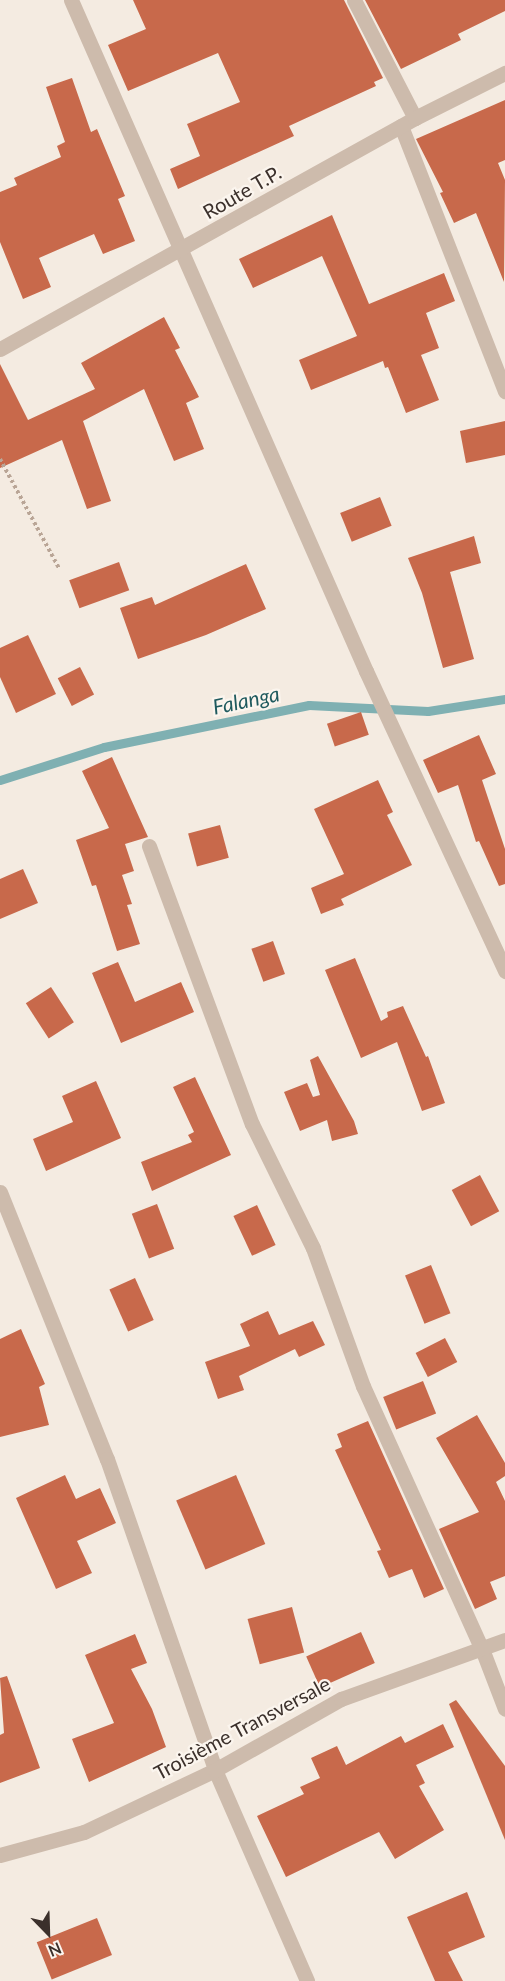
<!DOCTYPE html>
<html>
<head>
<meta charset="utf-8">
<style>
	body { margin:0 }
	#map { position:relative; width:505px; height:1981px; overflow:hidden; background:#f4ebe1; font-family:Lato,sans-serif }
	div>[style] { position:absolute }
	.stream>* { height:9px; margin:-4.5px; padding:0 4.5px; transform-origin:4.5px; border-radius:4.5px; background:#7fb0b2 }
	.building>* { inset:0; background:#c8694b; transform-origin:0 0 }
	.path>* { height:4px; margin-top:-2px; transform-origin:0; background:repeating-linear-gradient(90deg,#b9a596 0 3px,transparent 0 6px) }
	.minor>* { height:15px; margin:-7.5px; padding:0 7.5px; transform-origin:7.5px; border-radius:7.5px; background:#cdbbac }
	span { translate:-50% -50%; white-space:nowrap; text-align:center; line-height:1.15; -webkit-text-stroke:4.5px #fbf5ee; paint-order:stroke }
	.street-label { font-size:20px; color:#3b302b }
	.water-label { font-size:21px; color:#1f5a5e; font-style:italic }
	.north { position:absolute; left:18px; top:1903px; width:60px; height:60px; -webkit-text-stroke:4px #fbf5ee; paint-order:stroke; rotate:157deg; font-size:16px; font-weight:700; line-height:24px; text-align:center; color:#3b302b }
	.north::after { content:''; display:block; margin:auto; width:21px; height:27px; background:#3b302b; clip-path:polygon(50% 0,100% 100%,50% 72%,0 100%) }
</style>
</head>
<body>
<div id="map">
	<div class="stream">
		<div style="left:0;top:780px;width:109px;rotate:-17.6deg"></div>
		<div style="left:104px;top:747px;width:209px;rotate:-11.6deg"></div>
		<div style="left:309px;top:705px;width:119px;rotate:2.9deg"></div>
		<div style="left:428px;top:711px;width:78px;rotate:-8.9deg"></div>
	</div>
	<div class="building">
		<div style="clip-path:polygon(133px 0,344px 0,383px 78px,374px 82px,376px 86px,289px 126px,294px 136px,178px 189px,170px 169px,200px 156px,187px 124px,240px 102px,218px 53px,128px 91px,108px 45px,146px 29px)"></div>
		<div style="clip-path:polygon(365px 0,505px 0,505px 11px,458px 34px,461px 40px,401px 69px)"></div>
		<div style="clip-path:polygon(72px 78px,91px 132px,97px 129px,125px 196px,118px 199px,135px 241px,103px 254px,94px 234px,39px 258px,51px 287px,23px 299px,0 242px,0 192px,17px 185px,14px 178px,61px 157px,57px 146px,65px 142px,46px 87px)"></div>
		<div style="clip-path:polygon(505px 100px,505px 160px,498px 163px,505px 180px,504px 282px,476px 213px,454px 223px,440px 193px,443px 192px,416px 139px)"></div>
		<div style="clip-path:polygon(332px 215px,369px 304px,444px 273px,455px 301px,426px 313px,439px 348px,421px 355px,439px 400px,406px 413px,388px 367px,385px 368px,383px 361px,311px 390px,299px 360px,357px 336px,322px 256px,253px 288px,239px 259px)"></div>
		<div style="clip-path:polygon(164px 317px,180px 348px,175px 350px,199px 397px,186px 403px,204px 449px,174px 461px,144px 389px,83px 421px,111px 501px,87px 509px,62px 440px,0 468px,0 364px,28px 420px,95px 389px,81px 363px)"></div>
		<div style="clip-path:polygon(505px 421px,505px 455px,466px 463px,460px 431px)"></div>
		<div style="left:380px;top:497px;width:31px;height:43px;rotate:68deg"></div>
		<div style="clip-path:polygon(474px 536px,481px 563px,450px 572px,474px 659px,443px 668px,422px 593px,408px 558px)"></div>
		<div style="left:119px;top:562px;width:30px;height:53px;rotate:70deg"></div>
		<div style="clip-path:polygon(246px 564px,266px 609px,206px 635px,138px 659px,120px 608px,152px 597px,155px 605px)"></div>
		<div style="clip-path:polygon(28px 635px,56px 694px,16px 713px,0 677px,0 648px)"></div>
		<div style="left:80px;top:667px;width:31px;height:25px;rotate:63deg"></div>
		<div style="left:361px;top:712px;width:24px;height:36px;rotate:71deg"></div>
		<div style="clip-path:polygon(479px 735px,496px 774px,482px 780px,505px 849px,505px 884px,499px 886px,479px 841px,476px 842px,458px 785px,438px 793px,423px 760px)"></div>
		<div style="clip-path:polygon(112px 757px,148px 837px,125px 844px,134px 871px,122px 875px,132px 904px,127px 905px,140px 944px,117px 951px,96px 885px,92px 886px,76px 840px,109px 828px,82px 771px)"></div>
		<div style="clip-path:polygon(378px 780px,393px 812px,387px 815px,412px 865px,341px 899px,344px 905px,321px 914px,311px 888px,344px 874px,314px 809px)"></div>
		<div style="left:220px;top:825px;width:34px;height:33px;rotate:75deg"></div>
		<div style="clip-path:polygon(23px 869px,38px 903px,0 919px,0 879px)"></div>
		<div style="left:273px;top:941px;width:35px;height:23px;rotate:70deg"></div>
		<div style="clip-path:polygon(355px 958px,381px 1021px,388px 1017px,387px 1012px,403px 1006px,426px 1057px,428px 1056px,445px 1103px,422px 1111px,397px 1042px,361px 1058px,325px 970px)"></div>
		<div style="clip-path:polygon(118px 962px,135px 1002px,181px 982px,194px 1012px,121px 1043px,92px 973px)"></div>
		<div style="left:51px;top:987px;width:42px;height:30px;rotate:57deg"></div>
		<div style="clip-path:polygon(318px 1056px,354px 1121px,358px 1134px,332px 1141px,327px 1120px,300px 1131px,284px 1092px,307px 1083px,313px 1097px,320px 1095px,310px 1060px)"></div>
		<div style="clip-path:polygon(195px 1077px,231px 1155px,152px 1191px,141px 1162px,192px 1142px,188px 1135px,194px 1132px,173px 1087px)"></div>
		<div style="clip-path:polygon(96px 1081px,121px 1138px,46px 1171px,33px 1139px,73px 1122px,62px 1096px)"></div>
		<div style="left:480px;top:1175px;width:41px;height:32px;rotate:62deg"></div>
		<div style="left:157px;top:1204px;width:48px;height:27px;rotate:69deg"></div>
		<div style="left:257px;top:1205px;width:44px;height:26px;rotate:65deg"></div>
		<div style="left:431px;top:1265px;width:52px;height:28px;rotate:68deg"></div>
		<div style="left:135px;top:1278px;width:46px;height:28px;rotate:66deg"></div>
		<div style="clip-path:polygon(268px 1311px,279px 1335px,313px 1321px,325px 1345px,299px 1357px,295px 1349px,239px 1376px,244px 1390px,218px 1399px,205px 1362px,250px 1346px,240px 1324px)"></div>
		<div style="clip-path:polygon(21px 1329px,45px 1384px,39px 1387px,49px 1425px,0 1437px,0 1339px)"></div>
		<div style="left:445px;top:1338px;width:27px;height:33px;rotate:63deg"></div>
		<div style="left:423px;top:1381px;width:35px;height:43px;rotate:68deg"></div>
		<div style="clip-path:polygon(477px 1415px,505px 1463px,505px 1476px,496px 1482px,505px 1501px,505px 1576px,490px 1582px,497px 1599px,475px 1609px,439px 1529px,479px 1512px,436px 1438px)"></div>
		<div style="clip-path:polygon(368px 1421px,444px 1589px,424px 1598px,412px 1569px,389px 1578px,377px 1551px,381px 1550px,335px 1450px,342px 1447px,337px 1434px)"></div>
		<div style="clip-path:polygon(65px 1475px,76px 1499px,100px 1488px,116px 1523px,77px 1541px,92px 1573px,56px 1589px,16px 1498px)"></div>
		<div style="left:236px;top:1475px;width:75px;height:65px;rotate:67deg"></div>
		<div style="left:292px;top:1607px;width:47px;height:46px;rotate:75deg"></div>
		<div style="left:361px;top:1632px;width:34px;height:60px;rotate:66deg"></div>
		<div style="clip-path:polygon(135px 1634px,147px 1663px,131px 1669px,152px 1709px,166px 1747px,89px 1782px,72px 1739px,114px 1723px,85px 1655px)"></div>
		<div style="clip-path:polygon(7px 1676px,40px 1768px,0 1783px,0 1735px,4px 1733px,0 1678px)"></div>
		<div style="clip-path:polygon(456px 1700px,505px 1766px,505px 1840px,449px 1704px)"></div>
		<div style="clip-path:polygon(443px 1724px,454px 1747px,416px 1765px,425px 1783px,419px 1786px,444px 1830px,395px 1859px,379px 1832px,286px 1877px,257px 1816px,304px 1794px,300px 1787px,320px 1778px,311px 1758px,337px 1746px,346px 1765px,401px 1736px,405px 1743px)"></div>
		<div style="clip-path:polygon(467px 1892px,485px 1937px,448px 1952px,463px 1981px,435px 1981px,407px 1917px)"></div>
		<div style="left:97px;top:1918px;width:40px;height:65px;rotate:68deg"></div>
	</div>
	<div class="path">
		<div style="left:0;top:459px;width:124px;rotate:61.6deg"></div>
	</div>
	<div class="minor">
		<div style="left:71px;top:0;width:733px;rotate:66.27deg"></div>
		<div style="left:366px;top:671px;width:331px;rotate:65.1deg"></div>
		<div style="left:354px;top:0;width:133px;rotate:62.7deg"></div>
		<div style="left:401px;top:126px;width:285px;rotate:68.6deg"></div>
		<div style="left:0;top:349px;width:475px;rotate:-29.1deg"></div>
		<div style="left:415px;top:118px;width:101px;rotate:-26.6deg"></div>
		<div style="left:149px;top:846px;width:296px;rotate:69.7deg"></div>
		<div style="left:252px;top:1124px;width:138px;rotate:63.8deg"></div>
		<div style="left:313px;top:1248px;width:147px;rotate:70.1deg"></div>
		<div style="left:363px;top:1386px;width:289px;rotate:65.7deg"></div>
		<div style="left:482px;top:1649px;width:64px;rotate:69deg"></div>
		<div style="left:0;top:1192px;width:288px;rotate:68.2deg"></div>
		<div style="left:107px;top:1459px;width:329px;rotate:70.8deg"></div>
		<div style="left:215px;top:1770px;width:230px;rotate:66.4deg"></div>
		<div style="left:0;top:1855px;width:87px;rotate:-15.3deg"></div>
		<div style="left:84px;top:1832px;width:145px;rotate:-25.3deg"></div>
		<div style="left:215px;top:1770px;width:145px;rotate:-29.4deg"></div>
		<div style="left:341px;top:1699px;width:174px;rotate:-19.8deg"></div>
	</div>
	<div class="street-label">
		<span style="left:242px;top:192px;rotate:-30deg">Route T.P.</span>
		<span style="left:242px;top:1728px;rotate:-28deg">Troisième Transversale</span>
	</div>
	<div class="water-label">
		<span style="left:246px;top:700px;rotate:-12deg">Falanga</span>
	</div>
	<div class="north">N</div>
</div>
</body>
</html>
